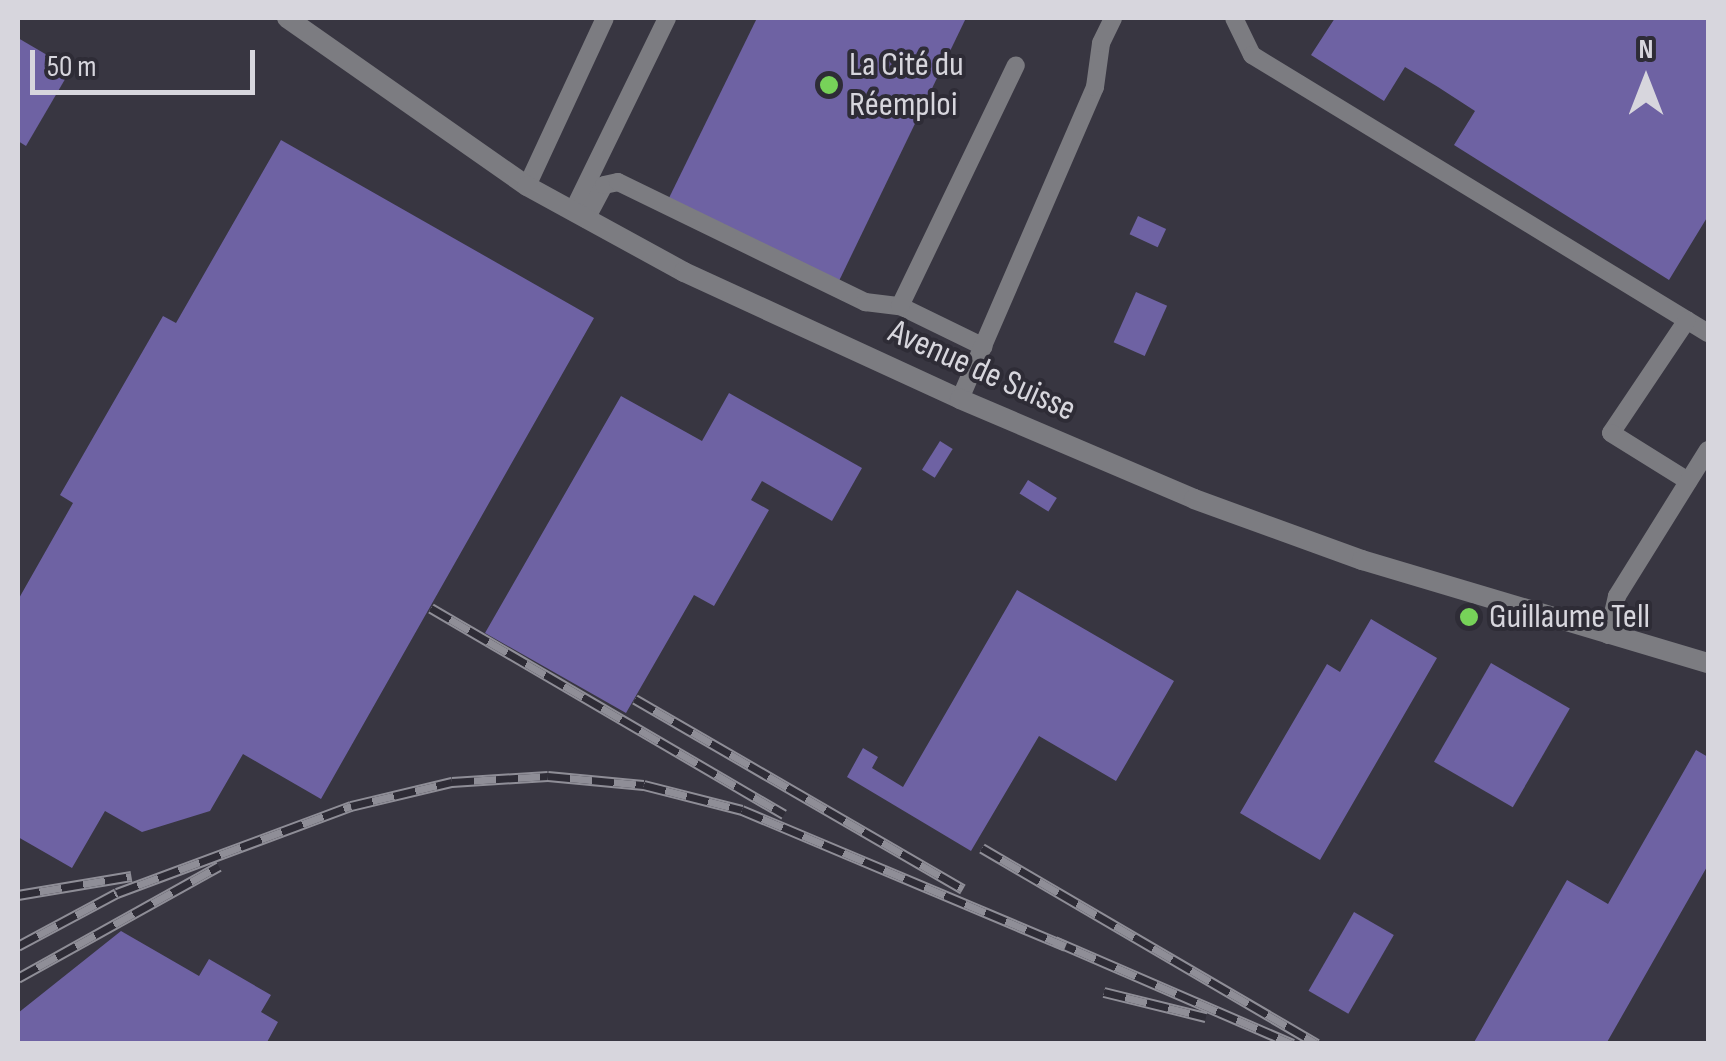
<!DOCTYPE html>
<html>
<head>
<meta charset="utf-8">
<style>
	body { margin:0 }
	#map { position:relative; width:1726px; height:1061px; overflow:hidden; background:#383641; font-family:"Sofia Sans Condensed",sans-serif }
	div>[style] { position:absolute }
	.building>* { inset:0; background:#6e62a3; transform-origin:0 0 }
	.service>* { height:18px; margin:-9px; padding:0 9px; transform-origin:9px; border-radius:9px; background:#7c7c81 }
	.minor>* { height:20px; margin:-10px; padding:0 10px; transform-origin:10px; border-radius:10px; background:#7c7c81 }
	.rail>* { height:11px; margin-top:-5.5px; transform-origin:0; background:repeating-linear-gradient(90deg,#2e2c36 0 22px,#8f8e97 0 44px); box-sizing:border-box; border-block:2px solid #8f8e97 }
	.dots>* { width:28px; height:28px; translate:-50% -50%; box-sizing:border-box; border:5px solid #2e2c36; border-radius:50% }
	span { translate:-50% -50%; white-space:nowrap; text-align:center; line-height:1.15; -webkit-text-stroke:8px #2e2c36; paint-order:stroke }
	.poi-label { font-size:35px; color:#d7d6dd }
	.left { translate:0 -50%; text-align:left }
	.street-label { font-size:35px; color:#d7d6dd }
	.frame { position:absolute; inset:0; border:20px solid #d7d6dd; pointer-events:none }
	.north { position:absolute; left:1596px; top:30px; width:100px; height:100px; -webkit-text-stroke:8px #2e2c36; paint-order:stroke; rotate:0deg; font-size:28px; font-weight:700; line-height:40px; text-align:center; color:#d7d6dd }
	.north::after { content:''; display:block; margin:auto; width:35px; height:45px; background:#d7d6dd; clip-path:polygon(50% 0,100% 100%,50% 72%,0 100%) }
	.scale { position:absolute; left:30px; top:50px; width:225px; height:45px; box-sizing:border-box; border:5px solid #d7d6dd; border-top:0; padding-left:12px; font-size:30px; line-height:35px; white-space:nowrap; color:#d7d6dd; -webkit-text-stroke:8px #2e2c36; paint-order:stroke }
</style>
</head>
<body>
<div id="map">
	<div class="building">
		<div style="clip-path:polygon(757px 18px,966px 18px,838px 283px,668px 200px)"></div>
		<div style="clip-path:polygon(1335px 18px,1708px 18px,1708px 216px,1669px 280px,1454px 145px,1475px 111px,1438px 87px,1405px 67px,1384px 101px,1311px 55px)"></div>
		<div style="clip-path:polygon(18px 38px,71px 69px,26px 146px,18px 141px)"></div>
		<div style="clip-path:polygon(281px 140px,594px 318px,321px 799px,243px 754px,210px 811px,142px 832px,105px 811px,72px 868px,18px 837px,18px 600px,73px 503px,60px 495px,163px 316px,176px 323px)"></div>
		<div style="left:1138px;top:216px;width:31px;height:20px;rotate:25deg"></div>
		<div style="left:1136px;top:292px;width:34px;height:55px;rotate:24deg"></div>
		<div style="clip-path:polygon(729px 393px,862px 468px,832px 521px,762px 481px,751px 500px,769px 510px,714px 606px,694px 595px,626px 713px,485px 633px,621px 396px,702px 441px)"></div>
		<div style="left:940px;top:441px;width:15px;height:34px;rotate:32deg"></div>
		<div style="left:1028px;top:480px;width:34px;height:16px;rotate:32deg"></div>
		<div style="clip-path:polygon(1017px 590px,1174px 681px,1116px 781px,1039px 736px,971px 851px,847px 777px,863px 748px,878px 757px,872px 768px,903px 787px)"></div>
		<div style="clip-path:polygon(1371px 619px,1437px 658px,1320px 860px,1240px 813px,1327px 664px,1340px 672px)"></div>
		<div style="left:1491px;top:663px;width:91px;height:114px;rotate:30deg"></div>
		<div style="clip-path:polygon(1696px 750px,1708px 757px,1708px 865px,1606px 1044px,1473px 1044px,1567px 880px,1608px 904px)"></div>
		<div style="left:1354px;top:912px;width:46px;height:91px;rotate:30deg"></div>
		<div style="clip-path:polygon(121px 931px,199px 976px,209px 959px,271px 995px,261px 1012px,278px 1022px,266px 1044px,18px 1044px,18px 1013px)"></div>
	</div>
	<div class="service">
		<div style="left:1234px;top:18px;width:41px;rotate:64.1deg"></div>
		<div style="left:1252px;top:55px;width:534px;rotate:31.37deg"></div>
		<div style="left:527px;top:186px;width:185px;rotate:-65.1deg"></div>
		<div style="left:573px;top:211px;width:215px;rotate:-64deg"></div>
		<div style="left:586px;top:219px;width:38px;rotate:-62deg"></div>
		<div style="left:604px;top:185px;width:14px;rotate:-12deg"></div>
		<div style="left:618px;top:182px;width:275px;rotate:25.9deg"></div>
		<div style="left:865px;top:302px;width:35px;rotate:7deg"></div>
		<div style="left:900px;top:306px;width:93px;rotate:26deg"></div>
		<div style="left:900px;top:306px;width:267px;rotate:-64.3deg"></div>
		<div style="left:1687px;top:320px;width:136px;rotate:123.9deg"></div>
		<div style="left:1611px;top:433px;width:91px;rotate:31.9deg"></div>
		<div style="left:960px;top:399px;width:340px;rotate:-66.6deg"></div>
		<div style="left:1095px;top:87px;width:44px;rotate:-82.2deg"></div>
		<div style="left:1101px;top:43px;width:28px;rotate:-64deg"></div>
		<div style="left:1608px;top:635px;width:40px;rotate:-77deg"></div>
		<div style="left:1617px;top:596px;width:172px;rotate:-58.1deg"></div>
	</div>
	<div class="minor">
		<div style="left:287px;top:18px;width:293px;rotate:35deg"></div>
		<div style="left:527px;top:186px;width:179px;rotate:28.7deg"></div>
		<div style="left:684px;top:272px;width:304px;rotate:24.7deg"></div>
		<div style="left:960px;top:399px;width:254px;rotate:23.1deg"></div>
		<div style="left:1194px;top:499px;width:179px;rotate:20deg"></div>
		<div style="left:1362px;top:560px;width:361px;rotate:16.6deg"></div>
	</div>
	<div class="rail">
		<div style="left:431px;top:608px;width:409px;rotate:30.3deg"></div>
		<div style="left:635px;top:699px;width:379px;rotate:30.1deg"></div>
		<div style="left:982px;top:848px;width:388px;rotate:30.3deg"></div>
		<div style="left:18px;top:895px;width:115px;rotate:-9.5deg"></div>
		<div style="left:1055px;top:941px;width:259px;rotate:23.4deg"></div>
		<div style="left:18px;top:946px;width:112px;rotate:-28.2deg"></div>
		<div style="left:117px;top:893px;width:250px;rotate:-20.4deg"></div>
		<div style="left:351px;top:806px;width:104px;rotate:-13.4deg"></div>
		<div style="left:452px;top:782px;width:96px;rotate:-3.6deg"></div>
		<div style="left:548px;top:776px;width:96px;rotate:5.4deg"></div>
		<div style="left:644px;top:785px;width:101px;rotate:14.3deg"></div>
		<div style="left:742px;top:810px;width:351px;rotate:22.8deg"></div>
		<div style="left:18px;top:978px;width:230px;rotate:-29.1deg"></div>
		<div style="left:1104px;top:992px;width:105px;rotate:13.8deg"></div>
	</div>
	<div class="dots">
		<div style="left:829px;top:85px;background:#77d259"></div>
		<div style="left:1469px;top:617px;background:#77d259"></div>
	</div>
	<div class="poi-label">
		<span class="left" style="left:849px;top:85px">La Cité du<br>Réemploi</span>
		<span class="left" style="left:1489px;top:617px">Guillaume Tell</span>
	</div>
	<div class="street-label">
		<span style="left:982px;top:371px;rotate:24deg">Avenue de Suisse</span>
	</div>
	<div class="frame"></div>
	<div class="north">N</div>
	<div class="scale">50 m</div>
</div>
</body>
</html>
